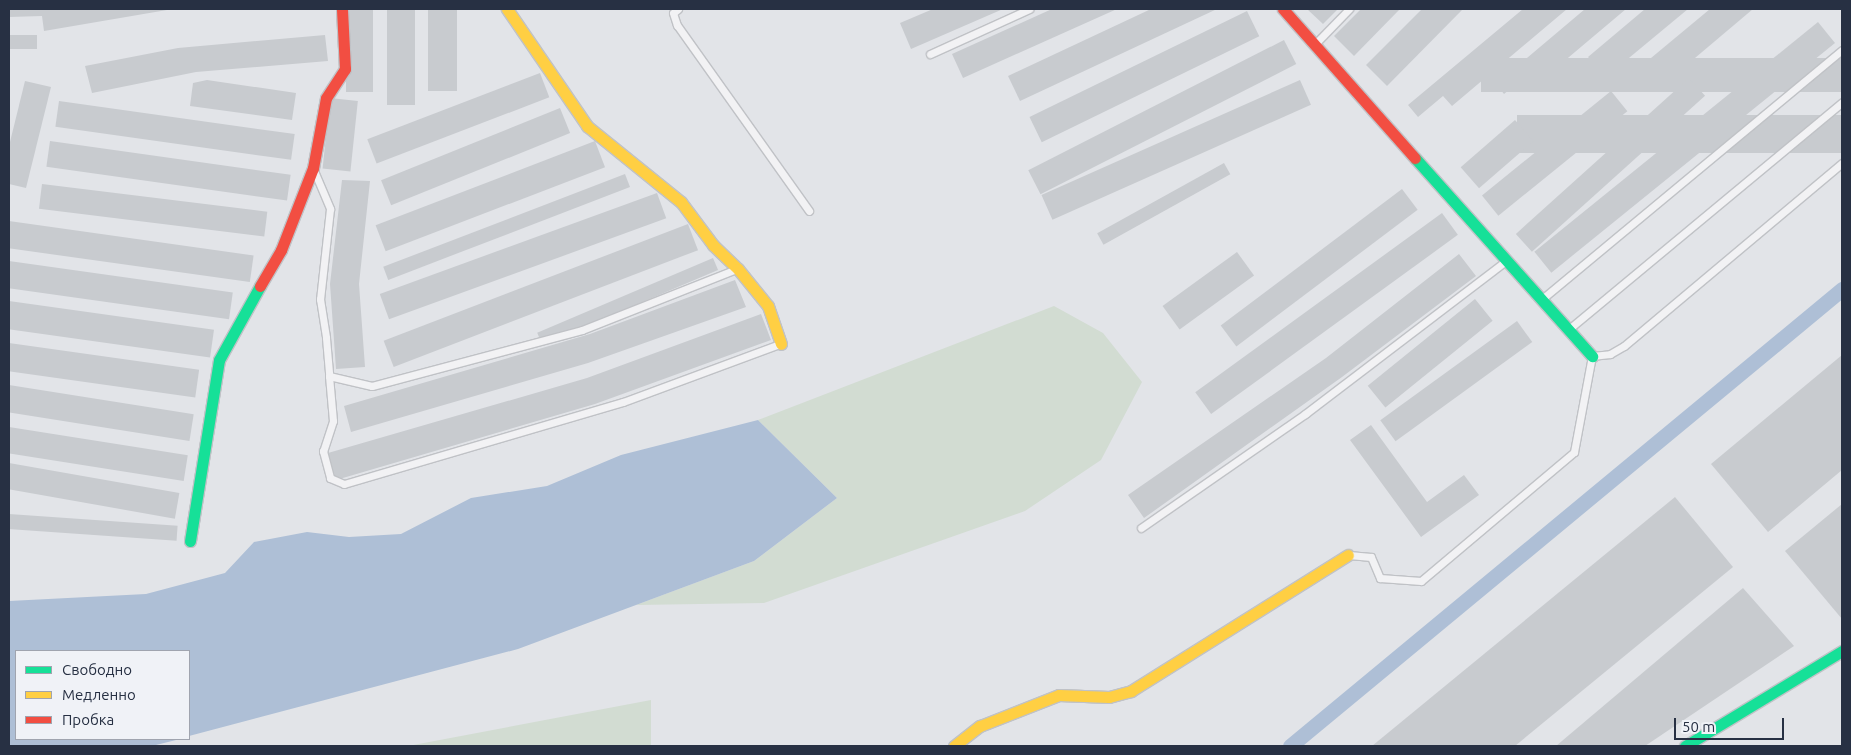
<!DOCTYPE html>
<html>
<head>
<meta charset="utf-8">
<style>
	body { margin:0 }
	#map { position:relative; width:1851px; height:755px; overflow:hidden; background:#e2e4e8; font-family:Ubuntu,sans-serif }
	div>[style] { position:absolute }
	.green>* { inset:0; background:#d2dcd2 }
	.water>* { inset:0; background:#aebfd6 }
	.canal>* { height:15px; margin:-7.5px; padding:0 7.5px; transform-origin:7.5px; border-radius:7.5px; background:#aebfd6 }
	.building>* { inset:0; background:#c8cbcf; transform-origin:0 0 }
	.roads { filter:drop-shadow(1px 0 #c0c2c6) drop-shadow(-1px 0 #c0c2c6) drop-shadow(0 1px #c0c2c6) drop-shadow(0 -1px #c0c2c6) }
	.lane>* { height:7px; margin:-3.5px; padding:0 3.5px; transform-origin:3.5px; border-radius:3.5px; background:#f2f2f4 }
	.fast>* { height:11px; margin:-5.5px; padding:0 5.5px; transform-origin:5.5px; border-radius:5.5px; background:#16e098 }
	.slow>* { height:11px; margin:-5.5px; padding:0 5.5px; transform-origin:5.5px; border-radius:5.5px; background:#ffcf43 }
	.jam>* { height:11px; margin:-5.5px; padding:0 5.5px; transform-origin:5.5px; border-radius:5.5px; background:#f24e42 }
	span { translate:-50% -50%; white-space:nowrap; text-align:center; line-height:1.15; -webkit-text-stroke:4px #f0f2f7; paint-order:stroke }
	.frame { position:absolute; inset:0; border:10px solid #273043; pointer-events:none }
	.legend { position:absolute; left:15px; top:650px; width:175px; height:90px; box-sizing:border-box; background:#f0f2f7; border:1px solid #a0a4af; margin:0; padding:6px 9px; list-style:none; font-size:15px; color:#273043 }
	.legend li { display:flex; align-items:center; gap:10px; height:25px }
	.legend b { width:25px; border:1px solid #a0a4af }
	.scale { position:absolute; left:1674px; top:718px; width:110px; height:22px; box-sizing:border-box; border:2px solid #273043; border-top:0; padding-left:6px; font-size:15px; line-height:18px; white-space:nowrap; color:#273043; -webkit-text-stroke:4px #f0f2f7; paint-order:stroke }
</style>
</head>
<body>
<div id="map">
	<div class="green">
		<div style="clip-path:polygon(1054px 306px,1103px 333px,1142px 382px,1101px 460px,1025px 511px,764px 603px,636px 605px,754px 561px,837px 498px,758px 420px)"></div>
		<div style="clip-path:polygon(651px 700px,651px 746px,408px 746px)"></div>
	</div>
	<div class="water">
		<div style="clip-path:polygon(758px 420px,837px 498px,754px 561px,518px 649px,189px 736px,189px 651px,16px 651px,16px 739px,180px 739px,152px 746px,9px 746px,9px 601px,146px 594px,225px 573px,254px 542px,307px 532px,349px 537px,401px 534px,471px 498px,547px 486px,621px 455px)"></div>
	</div>
	<div class="canal">
		<div style="left:1290px;top:746px;width:717px;rotate:-39.62deg"></div>
	</div>
	<div class="building">
		<div style="clip-path:polygon(9px 9px,166px 9px,167px 10px,44px 31px,42px 16px,9px 17px)"></div>
		<div style="left:346px;top:9px;width:27px;height:83px"></div>
		<div style="left:387px;top:9px;width:28px;height:96px"></div>
		<div style="left:428px;top:9px;width:29px;height:82px"></div>
		<div style="clip-path:polygon(933px 9px,1003px 9px,911px 49px,900px 23px)"></div>
		<div style="clip-path:polygon(1052px 9px,1117px 9px,963px 78px,952px 54px)"></div>
		<div style="clip-path:polygon(1151px 9px,1217px 9px,1020px 101px,1008px 76px)"></div>
		<div style="clip-path:polygon(1307px 9px,1338px 9px,1323px 24px)"></div>
		<div style="clip-path:polygon(1361px 9px,1400px 9px,1354px 56px,1334px 36px)"></div>
		<div style="clip-path:polygon(1422px 9px,1463px 9px,1387px 86px,1366px 65px)"></div>
		<div style="clip-path:polygon(1523px 9px,1567px 9px,1452px 106px,1443px 96px,1418px 117px,1408px 105px)"></div>
		<div style="clip-path:polygon(1585px 9px,1626px 9px,1537px 84px,1528px 74px,1504px 94px,1496px 84px)"></div>
		<div style="clip-path:polygon(1645px 9px,1688px 9px,1606px 77px,1588px 57px)"></div>
		<div style="clip-path:polygon(1710px 9px,1753px 9px,1663px 85px,1645px 63px)"></div>
		<div style="left:1247px;top:11px;width:28px;height:242px;rotate:64deg"></div>
		<div style="left:1818px;top:22px;width:27px;height:365px;rotate:51deg"></div>
		<div style="left:37px;top:35px;width:14px;height:28px;rotate:90deg"></div>
		<div style="clip-path:polygon(325px 35px,328px 61px,196px 72px,92px 93px,85px 66px,178px 48px)"></div>
		<div style="left:1284px;top:40px;width:27px;height:287px;rotate:63deg"></div>
		<div style="left:1842px;top:58px;width:34px;height:361px;rotate:90deg"></div>
		<div style="left:540px;top:73px;width:26px;height:185px;rotate:69deg"></div>
		<div style="left:1689px;top:78px;width:24px;height:233px;rotate:48deg"></div>
		<div style="clip-path:polygon(207px 80px,296px 93px,292px 120px,190px 106px,193px 83px)"></div>
		<div style="left:1300px;top:80px;width:27px;height:283px;rotate:66deg"></div>
		<div style="clip-path:polygon(25px 81px,51px 87px,26px 188px,9px 184px,9px 146px)"></div>
		<div style="left:1611px;top:91px;width:26px;height:166px;rotate:51deg"></div>
		<div style="left:330px;top:98px;width:28px;height:71px;rotate:6deg"></div>
		<div style="left:59px;top:101px;width:238px;height:26px;rotate:8deg"></div>
		<div style="left:560px;top:108px;width:27px;height:193px;rotate:68deg"></div>
		<div style="left:1842px;top:115px;width:38px;height:325px;rotate:90deg"></div>
		<div style="left:1515px;top:120px;width:28px;height:72px;rotate:49deg"></div>
		<div style="left:50px;top:141px;width:243px;height:26px;rotate:8deg"></div>
		<div style="left:595px;top:141px;width:28px;height:235px;rotate:69deg"></div>
		<div style="left:1224px;top:163px;width:13px;height:145px;rotate:61deg"></div>
		<div style="left:625px;top:174px;width:14px;height:259px;rotate:69deg"></div>
		<div style="clip-path:polygon(342px 180px,370px 181px,359px 284px,365px 367px,336px 369px,330px 284px)"></div>
		<div style="left:42px;top:184px;width:227px;height:25px;rotate:7deg"></div>
		<div style="left:1402px;top:189px;width:26px;height:227px;rotate:53deg"></div>
		<div style="left:657px;top:193px;width:27px;height:295px;rotate:70deg"></div>
		<div style="left:1442px;top:213px;width:27px;height:305px;rotate:54deg"></div>
		<div style="left:9px;top:221px;width:247px;height:27px;rotate:8deg"></div>
		<div style="left:688px;top:224px;width:28px;height:326px;rotate:69deg"></div>
		<div style="left:1237px;top:252px;width:29px;height:92px;rotate:54deg"></div>
		<div style="clip-path:polygon(1459px 254px,1476px 276px,1342px 377px,1144px 518px,1128px 495px,1326px 358px)"></div>
		<div style="left:713px;top:258px;width:13px;height:191px;rotate:67deg"></div>
		<div style="left:9px;top:261px;width:226px;height:27px;rotate:8deg"></div>
		<div style="clip-path:polygon(735px 280px,746px 307px,588px 363px,351px 432px,344px 406px,590px 334px)"></div>
		<div style="left:1475px;top:299px;width:28px;height:138px;rotate:51deg"></div>
		<div style="left:9px;top:301px;width:207px;height:28px;rotate:8deg"></div>
		<div style="clip-path:polygon(761px 314px,771px 340px,595px 404px,336px 480px,328px 453px,587px 378px)"></div>
		<div style="left:1517px;top:321px;width:26px;height:169px;rotate:54deg"></div>
		<div style="left:9px;top:343px;width:192px;height:28px;rotate:8deg"></div>
		<div style="clip-path:polygon(1842px 355px,1842px 470px,1768px 532px,1711px 464px)"></div>
		<div style="left:9px;top:385px;width:187px;height:27px;rotate:9deg"></div>
		<div style="clip-path:polygon(1371px 425px,1427px 502px,1464px 475px,1479px 495px,1421px 537px,1350px 440px)"></div>
		<div style="left:9px;top:427px;width:181px;height:26px;rotate:9deg"></div>
		<div style="left:9px;top:463px;width:173px;height:26px;rotate:10deg"></div>
		<div style="clip-path:polygon(1675px 497px,1733px 567px,1515px 746px,1372px 746px)"></div>
		<div style="clip-path:polygon(1842px 504px,1842px 619px,1785px 551px)"></div>
		<div style="left:9px;top:514px;width:169px;height:15px;rotate:4deg"></div>
		<div style="clip-path:polygon(1743px 588px,1794px 646px,1645px 746px,1556px 746px)"></div>
	</div>
	<div class="roads">
		<div class="lane">
			<div style="left:678px;top:9px;width:6px;rotate:141deg"></div>
			<div style="left:673px;top:13px;width:13px;rotate:72deg"></div>
			<div style="left:677px;top:25px;width:228px;rotate:54.6deg"></div>
			<div style="left:1315px;top:44px;width:49px;rotate:-45.8deg"></div>
			<div style="left:930px;top:54px;width:109px;rotate:-24.4deg"></div>
			<div style="left:315px;top:173px;width:39px;rotate:67deg"></div>
			<div style="left:330px;top:209px;width:91px;rotate:96.3deg"></div>
			<div style="left:320px;top:299px;width:39px;rotate:81deg"></div>
			<div style="left:326px;top:338px;width:38px;rotate:85deg"></div>
			<div style="left:329px;top:376px;width:44px;rotate:13.1deg"></div>
			<div style="left:372px;top:386px;width:217px;rotate:-14.9deg"></div>
			<div style="left:582px;top:330px;width:166px;rotate:-21.6deg"></div>
			<div style="left:1542px;top:299px;width:390px;rotate:-39.7deg"></div>
			<div style="left:1569px;top:329px;width:355px;rotate:-39.7deg"></div>
			<div style="left:329px;top:376px;width:45px;rotate:84.9deg"></div>
			<div style="left:333px;top:421px;width:32px;rotate:108deg"></div>
			<div style="left:323px;top:451px;width:28px;rotate:75deg"></div>
			<div style="left:330px;top:478px;width:15px;rotate:23deg"></div>
			<div style="left:344px;top:484px;width:291px;rotate:-16.4deg"></div>
			<div style="left:623px;top:402px;width:167px;rotate:-20.3deg"></div>
			<div style="left:1141px;top:528px;width:200px;rotate:-34.8deg"></div>
			<div style="left:1305px;top:414px;width:253px;rotate:-37.3deg"></div>
			<div style="left:1349px;top:555px;width:22px;rotate:5deg"></div>
			<div style="left:1371px;top:557px;width:23px;rotate:67deg"></div>
			<div style="left:1380px;top:578px;width:41px;rotate:4.2deg"></div>
			<div style="left:1421px;top:581px;width:200px;rotate:-40.1deg"></div>
			<div style="left:1574px;top:452px;width:98px;rotate:-79.4deg"></div>
			<div style="left:1592px;top:356px;width:18px;rotate:-6deg"></div>
			<div style="left:1610px;top:354px;width:16px;rotate:-30deg"></div>
			<div style="left:1624px;top:346px;width:285px;rotate:-40deg"></div>
		</div>
		<div class="fast">
			<div style="left:1415px;top:158px;width:266px;rotate:48.2deg"></div>
			<div style="left:190px;top:541px;width:183px;rotate:-80.9deg"></div>
			<div style="left:219px;top:360px;width:85px;rotate:-61deg"></div>
			<div style="left:1685px;top:746px;width:184px;rotate:-31.2deg"></div>
		</div>
		<div class="slow">
			<div style="left:507px;top:9px;width:142px;rotate:55.6deg"></div>
			<div style="left:587px;top:126px;width:121px;rotate:39deg"></div>
			<div style="left:681px;top:202px;width:54px;rotate:53.3deg"></div>
			<div style="left:713px;top:245px;width:35px;rotate:44deg"></div>
			<div style="left:738px;top:269px;width:48px;rotate:51deg"></div>
			<div style="left:768px;top:306px;width:40px;rotate:71.1deg"></div>
			<div style="left:954px;top:746px;width:33px;rotate:-38deg"></div>
			<div style="left:980px;top:726px;width:85px;rotate:-21.4deg"></div>
			<div style="left:1059px;top:695px;width:50px;rotate:2.3deg"></div>
			<div style="left:1109px;top:697px;width:23px;rotate:-15deg"></div>
			<div style="left:1131px;top:691px;width:256px;rotate:-32.1deg"></div>
		</div>
		<div class="jam">
			<div style="left:1283px;top:9px;width:199px;rotate:48.5deg"></div>
			<div style="left:260px;top:286px;width:42px;rotate:-59.7deg"></div>
			<div style="left:281px;top:250px;width:88px;rotate:-68.7deg"></div>
			<div style="left:313px;top:168px;width:71px;rotate:-79.5deg"></div>
			<div style="left:326px;top:98px;width:35px;rotate:-57deg"></div>
			<div style="left:345px;top:69px;width:60px;rotate:-92.9deg"></div>
		</div>
	</div>
	<div class="frame"></div>
	<ul class="legend">
	<li><b style="height:6px;background:#16e098"></b>Свободно</li>
	<li><b style="height:6px;background:#ffcf43"></b>Медленно</li>
	<li><b style="height:6px;background:#f24e42"></b>Пробка</li>
	</ul>
	<div class="scale">50 m</div>
</div>
</body>
</html>
